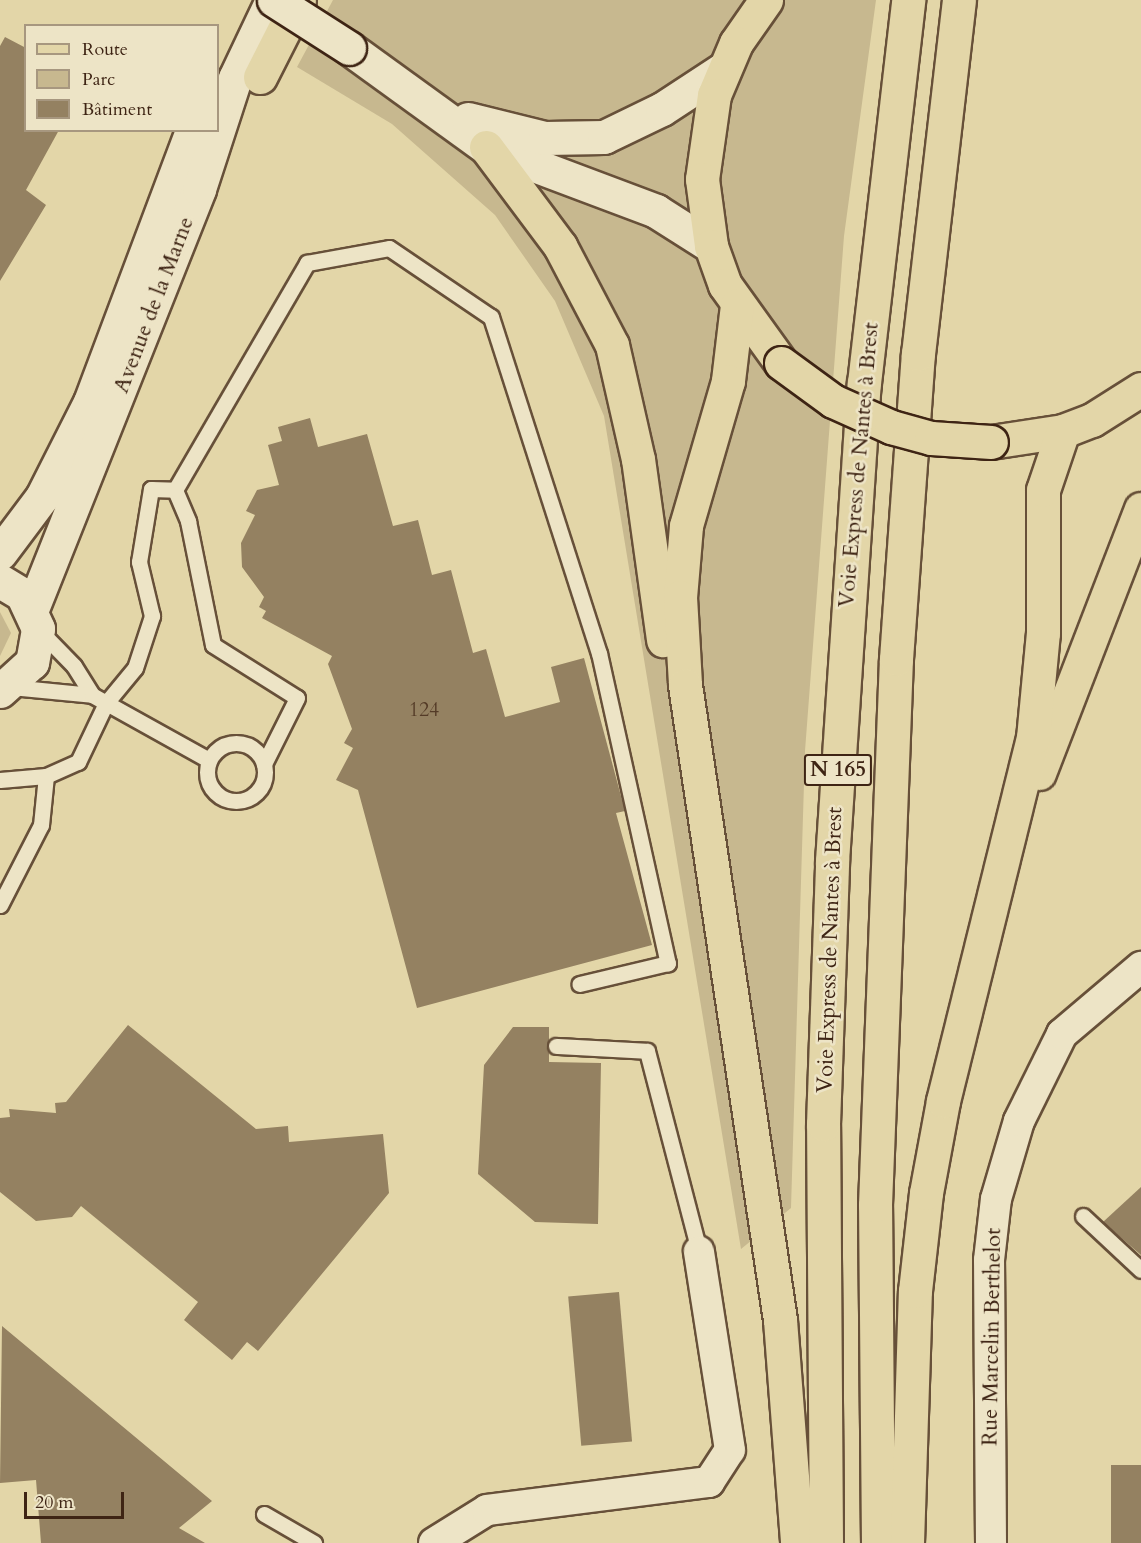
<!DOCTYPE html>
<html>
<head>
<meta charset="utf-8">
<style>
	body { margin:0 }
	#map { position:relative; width:1141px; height:1543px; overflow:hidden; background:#e3d6a8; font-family:Cardo,serif }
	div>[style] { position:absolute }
	.green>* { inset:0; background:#c7b88f }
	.building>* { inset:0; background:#948161; transform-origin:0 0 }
	.roads { filter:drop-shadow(2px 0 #675039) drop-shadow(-2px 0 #675039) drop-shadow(0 2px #675039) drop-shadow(0 -2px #675039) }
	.service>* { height:15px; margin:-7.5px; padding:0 7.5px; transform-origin:7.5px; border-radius:7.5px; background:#ede4c6 }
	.service>.ring { margin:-7.5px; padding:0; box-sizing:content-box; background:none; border:15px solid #ede4c6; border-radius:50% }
	.minor>* { height:30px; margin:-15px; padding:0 15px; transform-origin:15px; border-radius:15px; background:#ede4c6 }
	.secondary>* { height:33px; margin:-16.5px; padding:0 16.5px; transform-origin:16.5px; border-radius:16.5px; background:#ede4c6 }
	.primary>* { height:33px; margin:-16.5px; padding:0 16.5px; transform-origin:16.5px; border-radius:16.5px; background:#e3d6a8 }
	.trunk>* { height:33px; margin:-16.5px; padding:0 16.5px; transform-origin:16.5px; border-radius:16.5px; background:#e3d6a8 }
	.bridges { filter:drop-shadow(2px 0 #3e2414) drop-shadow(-2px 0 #3e2414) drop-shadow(0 2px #3e2414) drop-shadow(0 -2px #3e2414) }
	.secondary-bridge>* { height:33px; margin:-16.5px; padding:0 16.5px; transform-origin:16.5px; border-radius:16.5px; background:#ede4c6 }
	.primary-bridge>* { height:33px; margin:-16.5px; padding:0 16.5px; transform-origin:16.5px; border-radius:16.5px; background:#e3d6a8 }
	span { translate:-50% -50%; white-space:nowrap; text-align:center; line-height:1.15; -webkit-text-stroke:5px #ede4c6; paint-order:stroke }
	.number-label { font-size:20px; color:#543b27 }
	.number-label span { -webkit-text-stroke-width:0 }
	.shield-label span { padding:2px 4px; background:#ede4c6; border:2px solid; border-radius:4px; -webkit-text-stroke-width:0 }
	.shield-label { font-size:21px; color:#3e2414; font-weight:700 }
	.street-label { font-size:22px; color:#3e2414 }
	.legend { position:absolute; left:24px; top:24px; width:195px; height:108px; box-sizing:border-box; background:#ede4c6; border:2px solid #a7977f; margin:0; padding:8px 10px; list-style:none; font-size:18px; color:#3e2414 }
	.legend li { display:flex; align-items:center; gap:12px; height:30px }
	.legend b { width:30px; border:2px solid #a7977f }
	.scale { position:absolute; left:24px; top:1492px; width:100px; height:27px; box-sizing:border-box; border:3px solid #3e2414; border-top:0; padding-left:8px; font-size:18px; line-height:21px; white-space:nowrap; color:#3e2414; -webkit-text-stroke:4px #ede4c6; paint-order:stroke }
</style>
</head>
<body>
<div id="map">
	<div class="green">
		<div style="clip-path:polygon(333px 0,876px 0,844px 236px,805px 751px,791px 1208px,741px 1249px,604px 416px,555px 301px,495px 215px,392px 124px,297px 67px)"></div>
		<div style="clip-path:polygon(0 612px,11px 633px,0 656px)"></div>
	</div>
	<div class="building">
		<div style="clip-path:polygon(5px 37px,26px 48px,26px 130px,59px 130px,26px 190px,46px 205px,0 281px,0 46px)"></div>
		<div style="clip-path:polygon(310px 418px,318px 447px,367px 434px,393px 526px,418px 520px,432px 575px,451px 570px,473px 653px,486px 649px,505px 717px,560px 702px,551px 667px,584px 658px,625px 811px,616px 813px,652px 945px,417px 1008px,358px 790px,336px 780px,353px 748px,344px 743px,352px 729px,328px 664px,332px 656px,262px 618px,266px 611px,259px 607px,264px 597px,242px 567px,241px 543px,255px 515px,246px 511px,257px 490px,279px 485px,268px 445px,282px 441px,278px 427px)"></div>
		<div style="clip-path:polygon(128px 1025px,256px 1129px,288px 1126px,289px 1142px,383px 1134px,389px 1193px,258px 1351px,247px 1342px,232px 1360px,184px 1320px,198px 1302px,81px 1206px,72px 1217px,36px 1221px,0 1192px,0 1118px,10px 1117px,9px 1109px,56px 1113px,55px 1103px,66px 1102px)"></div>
		<div style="clip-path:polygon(513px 1027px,549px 1027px,549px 1062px,601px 1063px,598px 1224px,535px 1222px,478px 1174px,484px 1065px)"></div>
		<div style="clip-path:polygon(1141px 1187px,1141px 1255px,1103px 1222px)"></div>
		<div style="left:619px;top:1292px;width:150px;height:51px;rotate:85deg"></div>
		<div style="clip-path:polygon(2px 1326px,212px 1501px,179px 1528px,205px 1543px,41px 1543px,36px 1480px,0 1483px)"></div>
		<div style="left:1111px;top:1465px;width:30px;height:78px"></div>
	</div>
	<div class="roads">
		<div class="service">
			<div style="left:175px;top:490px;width:263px;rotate:-59.8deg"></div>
			<div style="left:307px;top:263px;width:83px;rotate:-10.4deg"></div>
			<div style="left:389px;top:248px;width:123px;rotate:34.1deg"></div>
			<div style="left:491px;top:317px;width:353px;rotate:72.2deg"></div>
			<div style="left:599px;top:653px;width:318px;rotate:77.5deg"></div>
			<div style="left:668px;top:963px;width:91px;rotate:166.7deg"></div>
			<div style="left:39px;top:630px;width:50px;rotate:45.8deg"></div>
			<div style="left:74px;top:666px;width:34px;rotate:58deg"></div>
			<div style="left:11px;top:687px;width:81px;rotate:5.6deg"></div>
			<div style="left:92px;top:695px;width:134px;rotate:29.1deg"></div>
			<div class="ring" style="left:207px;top:743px;width:43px;height:43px"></div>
			<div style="left:0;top:780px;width:46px;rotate:-5deg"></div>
			<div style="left:46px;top:776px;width:35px;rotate:-24deg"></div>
			<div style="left:78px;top:762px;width:65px;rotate:-64.6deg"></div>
			<div style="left:106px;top:703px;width:45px;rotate:-50.4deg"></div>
			<div style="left:135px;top:668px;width:55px;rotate:-71.9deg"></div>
			<div style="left:152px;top:616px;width:56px;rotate:-103.5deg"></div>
			<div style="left:139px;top:562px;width:74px;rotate:-80.7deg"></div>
			<div style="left:151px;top:489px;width:24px;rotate:2deg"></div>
			<div style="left:175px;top:490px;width:34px;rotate:67deg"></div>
			<div style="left:188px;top:521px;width:126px;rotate:78.6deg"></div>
			<div style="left:213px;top:645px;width:99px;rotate:32.2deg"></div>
			<div style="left:297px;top:698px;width:74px;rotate:116.6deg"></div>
			<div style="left:0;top:905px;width:90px;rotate:-62.9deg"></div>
			<div style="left:41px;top:825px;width:49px;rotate:-84.2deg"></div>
			<div style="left:556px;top:1046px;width:91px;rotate:3.1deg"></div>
			<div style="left:647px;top:1051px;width:207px;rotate:75.4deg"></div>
			<div style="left:1083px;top:1216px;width:79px;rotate:43deg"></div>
			<div style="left:264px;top:1514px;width:58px;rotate:30.1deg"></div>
		</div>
		<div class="minor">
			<div style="left:434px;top:1543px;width:62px;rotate:-31.9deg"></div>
			<div style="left:487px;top:1510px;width:224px;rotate:-7.2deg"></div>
			<div style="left:709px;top:1482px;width:38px;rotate:-57deg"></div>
			<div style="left:730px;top:1450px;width:201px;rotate:-98.9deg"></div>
			<div style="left:991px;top:1543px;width:283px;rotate:-90.4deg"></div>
			<div style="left:989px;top:1260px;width:61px;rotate:-83.5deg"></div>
			<div style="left:996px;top:1199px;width:81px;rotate:-73.6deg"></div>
			<div style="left:1019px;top:1121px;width:97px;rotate:-63.7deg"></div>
			<div style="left:1062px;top:1034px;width:104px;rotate:-40.3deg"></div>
		</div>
		<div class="secondary">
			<div style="left:349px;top:48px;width:169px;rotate:35.9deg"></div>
			<div style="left:486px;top:147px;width:182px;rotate:20.6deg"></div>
			<div style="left:656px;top:211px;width:65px;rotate:32.5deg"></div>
			<div style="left:468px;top:119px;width:79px;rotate:13.9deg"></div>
			<div style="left:545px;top:138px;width:59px;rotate:-1deg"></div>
			<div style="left:604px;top:137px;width:64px;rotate:-25.8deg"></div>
			<div style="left:662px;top:109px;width:73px;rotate:-33.3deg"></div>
			<div style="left:0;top:553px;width:70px;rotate:-53.1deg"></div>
			<div style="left:42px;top:497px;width:106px;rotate:-63.2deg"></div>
			<div style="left:90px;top:402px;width:290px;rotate:-69.4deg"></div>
			<div style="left:0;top:581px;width:26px;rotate:31deg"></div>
			<div style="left:22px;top:594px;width:38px;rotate:65deg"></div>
			<div style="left:38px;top:629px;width:34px;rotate:100deg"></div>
			<div style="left:32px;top:662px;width:43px;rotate:137.8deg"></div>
			<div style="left:32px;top:609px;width:452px;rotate:-68.3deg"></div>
			<div style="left:199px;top:189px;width:117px;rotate:-72deg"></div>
			<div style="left:235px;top:78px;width:86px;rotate:-64.6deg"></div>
		</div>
		<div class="primary">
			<div style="left:766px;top:0;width:52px;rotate:124.9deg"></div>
			<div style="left:736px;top:43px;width:56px;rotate:112.9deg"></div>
			<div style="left:714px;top:95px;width:85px;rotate:98.1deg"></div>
			<div style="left:702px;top:179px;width:68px;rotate:82.3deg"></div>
			<div style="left:711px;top:246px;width:41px;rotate:70.3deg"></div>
			<div style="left:725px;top:285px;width:96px;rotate:54.3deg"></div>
			<div style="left:991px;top:442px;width:73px;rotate:-8.7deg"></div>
			<div style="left:1063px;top:431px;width:31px;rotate:-21deg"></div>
			<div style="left:1092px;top:420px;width:58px;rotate:-32.3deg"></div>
		</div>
		<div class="trunk">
			<div style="left:260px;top:77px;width:86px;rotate:-63.1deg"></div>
			<div style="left:486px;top:147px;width:124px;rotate:53.2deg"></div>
			<div style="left:560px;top:246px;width:112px;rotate:62.3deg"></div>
			<div style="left:612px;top:345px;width:117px;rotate:77.2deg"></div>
			<div style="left:638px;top:459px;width:183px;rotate:82.1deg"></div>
			<div style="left:737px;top:305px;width:77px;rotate:96.8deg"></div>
			<div style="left:728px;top:381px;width:151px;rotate:106.2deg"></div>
			<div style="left:686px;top:526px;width:71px;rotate:94.8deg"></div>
			<div style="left:680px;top:597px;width:88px;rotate:86.7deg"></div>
			<div style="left:685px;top:685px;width:642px;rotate:81.49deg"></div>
			<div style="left:780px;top:1320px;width:224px;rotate:85.6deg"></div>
			<div style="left:1039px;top:773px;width:283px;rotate:-68.9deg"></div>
			<div style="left:826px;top:1543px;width:419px;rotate:-90.4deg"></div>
			<div style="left:823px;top:1124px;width:263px;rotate:-88deg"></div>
			<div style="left:832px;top:861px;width:479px;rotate:-86.2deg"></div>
			<div style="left:864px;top:383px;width:386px;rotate:-83.4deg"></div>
			<div style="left:878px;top:1543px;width:338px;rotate:-90.5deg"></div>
			<div style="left:875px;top:1205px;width:546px;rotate:-87.8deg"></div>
			<div style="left:896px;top:659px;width:306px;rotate:-85.9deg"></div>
			<div style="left:918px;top:354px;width:356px;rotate:-83.4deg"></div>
			<div style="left:907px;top:1543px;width:252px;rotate:-88.2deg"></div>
			<div style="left:915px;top:1291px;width:99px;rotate:-83.6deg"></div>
			<div style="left:926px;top:1193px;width:94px;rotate:-79.5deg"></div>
			<div style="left:943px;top:1101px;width:374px;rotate:-76.1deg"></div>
			<div style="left:1033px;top:738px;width:105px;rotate:-84.6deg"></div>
			<div style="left:1043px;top:633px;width:143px;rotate:-90deg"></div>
			<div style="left:1043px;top:490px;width:62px;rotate:-71.3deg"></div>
		</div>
	</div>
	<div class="bridges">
		<div class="secondary-bridge">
			<div style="left:274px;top:0;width:89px;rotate:32.6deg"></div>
		</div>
		<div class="primary-bridge">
			<div style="left:781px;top:363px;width:64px;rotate:36.2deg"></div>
			<div style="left:833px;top:401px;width:64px;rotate:24.1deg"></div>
			<div style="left:891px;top:427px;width:41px;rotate:15.4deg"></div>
			<div style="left:931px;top:438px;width:60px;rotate:3.8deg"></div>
		</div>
	</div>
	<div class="number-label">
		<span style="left:424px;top:709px">124</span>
	</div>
	<div class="shield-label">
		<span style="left:838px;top:770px">N 165</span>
	</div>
	<div class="street-label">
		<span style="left:154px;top:305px;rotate:-69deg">Avenue de la Marne</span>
		<span style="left:859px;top:465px;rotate:-85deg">Voie Express de Nantes à Brest</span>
		<span style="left:830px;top:950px;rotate:-88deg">Voie Express de Nantes à Brest</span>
		<span style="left:992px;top:1337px;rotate:-89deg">Rue Marcelin Berthelot</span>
	</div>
	<ul class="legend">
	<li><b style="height:8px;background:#e3d6a8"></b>Route</li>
	<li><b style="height:16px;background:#c7b88f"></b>Parc</li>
	<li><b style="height:16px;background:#948161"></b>Bâtiment</li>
	</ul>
	<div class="scale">20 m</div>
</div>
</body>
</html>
